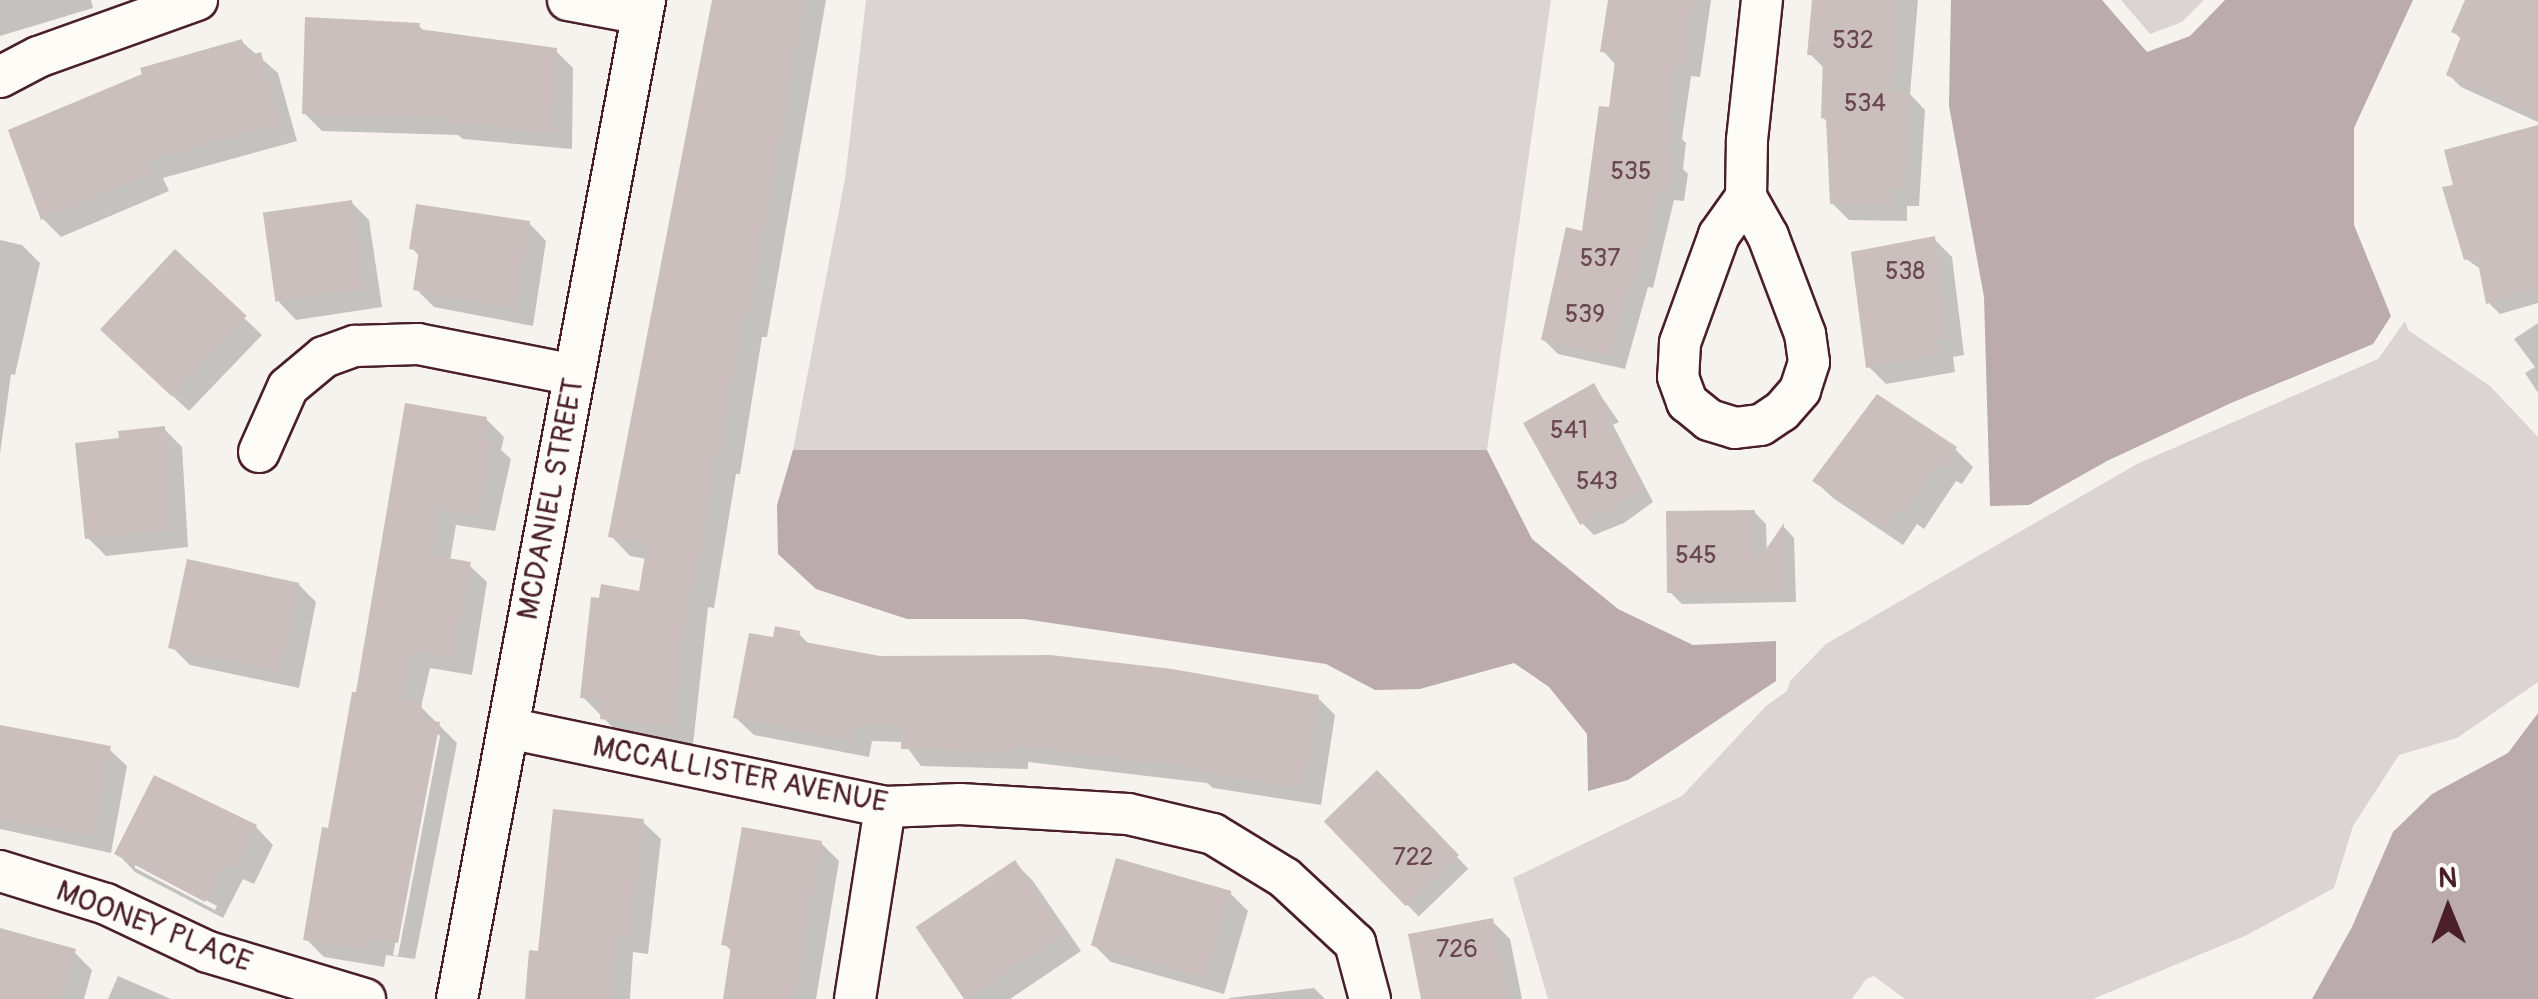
<!DOCTYPE html>
<html>
<head>
<meta charset="utf-8">
<style>
	body { margin:0 }
	#map { position:relative; width:2538px; height:999px; overflow:hidden; background:#f6f3ef; font-family:Pangolin,sans-serif }
	div>[style] { position:absolute }
	.green>* { inset:0; background:#dcd4d2 }
	.water>* { inset:0; background:#bbabac }
	.shadow>* { inset:0; background:#0003; transform-origin:0 0 }
	.building>* { inset:0; background:#cbbfbe; transform-origin:0 0 }
	.roads { filter:drop-shadow(2px 0 #4a1f2b) drop-shadow(-2px 0 #4a1f2b) drop-shadow(0 2px #4a1f2b) drop-shadow(0 -2px #4a1f2b) }
	.minor>* { height:40px; margin:-20px; padding:0 20px; transform-origin:20px; border-radius:20px; background:#fdfcf7 }
	span { translate:-50% -50%; white-space:nowrap; text-align:center; line-height:1.15; -webkit-text-stroke:8px #fdfcf7; paint-order:stroke }
	.number-label { font-size:25px; color:#6a4750 }
	.number-label span { -webkit-text-stroke-width:0 }
	.street-label { font-size:30px; color:#4a1f2b }
	.north { position:absolute; left:2398px; top:859px; width:100px; height:100px; -webkit-text-stroke:8px #fdfcf7; paint-order:stroke; rotate:359deg; font-size:28px; font-weight:700; line-height:40px; text-align:center; color:#4a1f2b }
	.north::after { content:''; display:block; margin:auto; width:35px; height:45px; background:#4a1f2b; clip-path:polygon(50% 0,100% 100%,50% 72%,0 100%) }
</style>
</head>
<body>
<div id="map">
	<div class="green">
		<div style="clip-path:polygon(866px 0,1551px 0,1487px 450px,793px 450px,845px 179px)"></div>
		<div style="clip-path:polygon(2121px 0,2204px 0,2182px 22px,2150px 34px)"></div>
		<div style="clip-path:polygon(2405px 321px,2408px 330px,2490px 386px,2538px 437px,2538px 682px,2457px 738px,2399px 755px,2353px 826px,2334px 888px,2247px 935px,2093px 999px,1905px 999px,1874px 976px,1866px 979px,1852px 999px,1548px 999px,1513px 878px,1682px 796px,1766px 706px,1787px 691px,1790px 681px,1826px 644px,2137px 464px,2378px 359px)"></div>
	</div>
	<div class="water">
		<div style="clip-path:polygon(1951px 0,2102px 0,2147px 52px,2190px 36px,2225px 0,2413px 0,2354px 128px,2354px 225px,2391px 316px,2373px 344px,2231px 403px,2107px 461px,2029px 505px,1990px 506px,1984px 297px,1949px 106px)"></div>
		<div style="clip-path:polygon(793px 450px,1487px 450px,1532px 539px,1618px 609px,1693px 645px,1776px 641px,1776px 681px,1628px 780px,1588px 791px,1587px 734px,1549px 687px,1514px 663px,1420px 689px,1375px 690px,1326px 664px,1024px 619px,907px 619px,816px 589px,778px 554px,777px 505px)"></div>
		<div style="clip-path:polygon(2538px 713px,2538px 999px,2312px 999px,2352px 927px,2393px 832px,2432px 794px,2508px 753px)"></div>
	</div>
	<div class="shadow">
		<div style="clip-path:polygon(0 0,91px 0,93px 8px,0 36px)"></div>
		<div style="clip-path:polygon(714px 0,826px 0,767px 337px,762px 337px,740px 474px,736px 474px,714px 608px,708px 607px,693px 745px,623px 738px,583px 697px,641px 594px,647px 559px,630px 556px,611px 536px)"></div>
		<div style="clip-path:polygon(1611px 0,1711px 0,1700px 77px,1691px 76px,1682px 139px,1686px 143px,1683px 169px,1688px 174px,1684px 201px,1674px 200px,1653px 288px,1648px 287px,1625px 369px,1558px 354px,1543px 339px,1584px 234px,1611px 110px,1617px 66px,1603px 51px)"></div>
		<div style="clip-path:polygon(1820px 0,1918px 0,1910px 94px,1925px 110px,1919px 206px,1907px 206px,1907px 221px,1849px 220px,1832px 203px,1829px 123px,1823px 118px,1825px 69px,1810px 54px)"></div>
		<div style="clip-path:polygon(2468px 0,2538px 0,2538px 122px,2461px 87px,2449px 75px,2462px 40px,2454px 32px)"></div>
		<div style="clip-path:polygon(419px 26px,425px 32px,555px 50px,573px 68px,572px 149px,463px 139px,458px 135px,322px 131px,304px 113px)"></div>
		<div style="clip-path:polygon(242px 42px,278px 73px,297px 141px,163px 178px,169px 191px,61px 237px,43px 219px)"></div>
		<div style="clip-path:polygon(2538px 128px,2538px 303px,2500px 314px,2488px 302px,2482px 270px,2466px 259px,2456px 187px)"></div>
		<div style="clip-path:polygon(351px 202px,369px 220px,382px 307px,296px 320px,279px 302px)"></div>
		<div style="clip-path:polygon(529px 223px,546px 241px,533px 326px,434px 307px,416px 289px,420px 257px,412px 248px)"></div>
		<div style="clip-path:polygon(1934px 239px,1952px 257px,1964px 355px,1953px 357px,1955px 372px,1886px 384px,1868px 366px)"></div>
		<div style="clip-path:polygon(0 240px,22px 245px,40px 263px,15px 375px,11px 374px,0 454px)"></div>
		<div style="clip-path:polygon(244px 318px,262px 335px,189px 411px,120px 347px)"></div>
		<div style="clip-path:polygon(2538px 323px,2538px 393px,2525px 373px,2535px 367px,2514px 339px)"></div>
		<div style="clip-path:polygon(1594px 386px,1619px 422px,1613px 425px,1653px 502px,1624px 523px,1594px 535px,1582px 523px)"></div>
		<div style="clip-path:polygon(evenodd,407px 406px,486px 419px,504px 437px,501px 450px,511px 459px,495px 531px,456px 525px,450px 561px,469px 565px,487px 582px,472px 675px,430px 668px,421px 707px,457px 743px,415px 959px,386px 955px,384px 967px,324px 957px,306px 939px,358px 695px,407px 406px,436px 732px,440px 736px,398px 956px,393px 955px,436px 732px)"></div>
		<div style="clip-path:polygon(164px 429px,182px 447px,188px 547px,106px 556px,88px 538px,122px 441px)"></div>
		<div style="clip-path:polygon(1955px 449px,1973px 467px,1962px 484px,1956px 481px,1924px 529px,1917px 524px,1903px 545px,1833px 498px,1815px 481px)"></div>
		<div style="clip-path:polygon(1754px 512px,1766px 524px,1767px 553px,1784px 527px,1794px 538px,1796px 602px,1682px 604px,1670px 592px)"></div>
		<div style="clip-path:polygon(298px 584px,316px 602px,299px 688px,190px 665px,172px 647px)"></div>
		<div style="clip-path:polygon(799px 634px,811px 646px,880px 659px,1317px 697px,1335px 715px,1321px 805px,1213px 788px,1207px 783px,1028px 762px,1028px 769px,921px 766px,903px 742px,872px 741px,869px 757px,754px 735px,736px 718px,775px 640px)"></div>
		<div style="clip-path:polygon(0 728px,109px 749px,127px 766px,111px 853px,0 829px)"></div>
		<div style="left:1376px;top:773px;width:133px;height:69px;rotate:46deg"></div>
		<div style="clip-path:polygon(643px 822px,661px 839px,648px 954px,633px 952px,630px 999px,528px 999px,540px 953px)"></div>
		<div style="clip-path:polygon(evenodd,256px 827px,273px 845px,254px 884px,243px 879px,223px 918px,135px 872px,118px 854px,256px 827px,135px 862px,217px 906px,215px 910px,135px 868px,135px 862px)"></div>
		<div style="clip-path:polygon(821px 843px,839px 861px,816px 999px,726px 999px,733px 952px,724px 944px)"></div>
		<div style="clip-path:polygon(1015px 863px,1033px 881px,1081px 951px,1010px 999px,967px 999px,919px 928px)"></div>
		<div style="clip-path:polygon(1230px 893px,1248px 911px,1224px 994px,1111px 962px,1093px 944px)"></div>
		<div style="clip-path:polygon(1492px 921px,1510px 939px,1522px 999px,1424px 999px)"></div>
		<div style="clip-path:polygon(0 930px,74px 952px,92px 970px,84px 999px,0 999px)"></div>
		<div style="clip-path:polygon(118px 976px,171px 999px,108px 999px)"></div>
		<div style="clip-path:polygon(1314px 988px,1325px 999px,1229px 999px,1229px 998px)"></div>
	</div>
	<div class="building">
		<div style="clip-path:polygon(712px 0,805px 0,748px 319px,743px 318px,720px 456px,716px 455px,695px 590px,689px 589px,674px 727px,600px 719px,602px 700px,580px 698px,591px 597px,599px 598px,601px 584px,639px 591px,647px 544px,608px 537px)"></div>
		<div style="clip-path:polygon(1608px 0,1694px 0,1686px 64px,1677px 63px,1668px 125px,1673px 126px,1668px 156px,1674px 157px,1670px 188px,1660px 187px,1638px 275px,1634px 274px,1610px 356px,1541px 340px,1566px 227px,1582px 231px,1599px 106px,1609px 107px,1616px 54px,1600px 52px)"></div>
		<div style="clip-path:polygon(1812px 0,1900px 0,1893px 90px,1910px 90px,1908px 149px,1903px 190px,1891px 190px,1891px 205px,1830px 204px,1826px 119px,1821px 118px,1823px 56px,1807px 55px)"></div>
		<div style="clip-path:polygon(2465px 0,2538px 0,2538px 118px,2446px 75px,2461px 36px,2451px 32px)"></div>
		<div style="clip-path:polygon(305px 17px,420px 23px,419px 29px,557px 48px,555px 133px,442px 122px,443px 118px,302px 114px)"></div>
		<div style="clip-path:polygon(242px 39px,247px 56px,261px 52px,281px 124px,147px 161px,153px 173px,41px 220px,8px 130px,142px 74px,140px 68px)"></div>
		<div style="clip-path:polygon(2538px 125px,2538px 288px,2486px 304px,2477px 257px,2464px 260px,2442px 187px,2453px 185px,2444px 150px)"></div>
		<div style="left:352px;top:200px;width:90px;height:90px;rotate:82deg"></div>
		<div style="clip-path:polygon(416px 204px,530px 221px,516px 309px,413px 290px,419px 251px,409px 249px)"></div>
		<div style="clip-path:polygon(1935px 236px,1948px 338px,1936px 340px,1939px 354px,1866px 368px,1851px 252px)"></div>
		<div style="left:175px;top:249px;width:98px;height:110px;rotate:43deg"></div>
		<div style="clip-path:polygon(1594px 383px,1609px 410px,1603px 413px,1643px 489px,1616px 505px,1613px 512px,1605px 511px,1580px 525px,1523px 423px)"></div>
		<div style="clip-path:polygon(1877px 394px,1957px 447px,1944px 468px,1938px 465px,1906px 513px,1898px 508px,1885px 529px,1812px 481px)"></div>
		<div style="clip-path:polygon(405px 403px,487px 417px,483px 437px,494px 439px,478px 515px,439px 508px,431px 555px,471px 562px,454px 658px,413px 652px,401px 700px,422px 704px,419px 719px,440px 722px,398px 943px,369px 938px,366px 951px,303px 940px,322px 827px,328px 828px,352px 692px,356px 692px)"></div>
		<div style="clip-path:polygon(165px 426px,172px 530px,85px 539px,75px 443px,119px 438px,118px 431px)"></div>
		<div style="clip-path:polygon(1755px 510px,1756px 564px,1784px 523px,1785px 591px,1667px 593px,1666px 511px)"></div>
		<div style="left:187px;top:559px;width:115px;height:91px;rotate:12deg"></div>
		<div style="clip-path:polygon(775px 626px,800px 631px,799px 641px,880px 656px,1051px 655px,1172px 669px,1319px 695px,1304px 788px,1192px 771px,1193px 767px,1011px 745px,1011px 752px,901px 749px,901px 726px,855px 725px,852px 741px,733px 718px,749px 633px,773px 637px)"></div>
		<div style="clip-path:polygon(0 725px,111px 746px,93px 836px,0 819px)"></div>
		<div style="left:1377px;top:770px;width:118px;height:74px;rotate:46deg"></div>
		<div style="clip-path:polygon(154px 775px,257px 825px,236px 868px,225px 863px,205px 902px,114px 854px)"></div>
		<div style="clip-path:polygon(553px 809px,644px 819px,631px 937px,616px 935px,611px 999px,525px 999px,529px 950px,538px 951px)"></div>
		<div style="clip-path:polygon(742px 827px,822px 841px,794px 999px,723px 999px,731px 946px,721px 945px)"></div>
		<div style="left:1116px;top:858px;width:120px;height:91px;rotate:16deg"></div>
		<div style="left:1015px;top:860px;width:88px;height:120px;rotate:56deg"></div>
		<div style="clip-path:polygon(1493px 918px,1509px 999px,1421px 999px,1408px 934px)"></div>
		<div style="clip-path:polygon(0 928px,76px 949px,61px 999px,0 999px)"></div>
	</div>
	<div class="roads">
		<div class="minor">
			<div style="left:568px;top:0;width:75px;rotate:10.7deg"></div>
			<div style="left:0;top:77px;width:43px;rotate:-27.8deg"></div>
			<div style="left:38px;top:57px;width:169px;rotate:-19.7deg"></div>
			<div style="left:1746px;top:197px;width:47px;rotate:125.4deg"></div>
			<div style="left:1719px;top:235px;width:115px;rotate:109.9deg"></div>
			<div style="left:1680px;top:343px;width:34px;rotate:93deg"></div>
			<div style="left:1678px;top:377px;width:27px;rotate:70deg"></div>
			<div style="left:1687px;top:402px;width:28px;rotate:39deg"></div>
			<div style="left:1709px;top:420px;width:27px;rotate:17deg"></div>
			<div style="left:1735px;top:428px;width:26px;rotate:-7deg"></div>
			<div style="left:1761px;top:425px;width:25px;rotate:-34deg"></div>
			<div style="left:1782px;top:411px;width:28px;rotate:-49deg"></div>
			<div style="left:1800px;top:390px;width:29px;rotate:-72deg"></div>
			<div style="left:1809px;top:362px;width:28px;rotate:-98deg"></div>
			<div style="left:1805px;top:334px;width:105px;rotate:-110.7deg"></div>
			<div style="left:1768px;top:236px;width:45px;rotate:-119.4deg"></div>
			<div style="left:1746px;top:197px;width:57px;rotate:-89deg"></div>
			<div style="left:1747px;top:140px;width:141px;rotate:-83.9deg"></div>
			<div style="left:259px;top:452px;width:71px;rotate:-66deg"></div>
			<div style="left:288px;top:387px;width:47px;rotate:-39.8deg"></div>
			<div style="left:324px;top:357px;width:33px;rotate:-20deg"></div>
			<div style="left:355px;top:346px;width:63px;rotate:-1.8deg"></div>
			<div style="left:418px;top:344px;width:159px;rotate:11.2deg"></div>
			<div style="left:508px;top:728px;width:385px;rotate:11.8deg"></div>
			<div style="left:885px;top:807px;width:75px;rotate:-2.3deg"></div>
			<div style="left:960px;top:804px;width:168px;rotate:3.4deg"></div>
			<div style="left:1128px;top:814px;width:87px;rotate:13.2deg"></div>
			<div style="left:1213px;top:834px;width:84px;rotate:31.4deg"></div>
			<div style="left:1285px;top:878px;width:96px;rotate:42.9deg"></div>
			<div style="left:1355px;top:943px;width:58px;rotate:75deg"></div>
			<div style="left:0;top:871px;width:111px;rotate:17.3deg"></div>
			<div style="left:106px;top:904px;width:113px;rotate:25.2deg"></div>
			<div style="left:208px;top:952px;width:164px;rotate:16.7deg"></div>
			<div style="left:457px;top:999px;width:1017px;rotate:-79.34deg"></div>
			<div style="left:855px;top:999px;width:194px;rotate:-81.1deg"></div>
		</div>
	</div>
	<div class="number-label">
		<span style="left:1853px;top:41px">532</span>
		<span style="left:1865px;top:104px">534</span>
		<span style="left:1631px;top:172px">535</span>
		<span style="left:1600px;top:259px">537</span>
		<span style="left:1905px;top:272px">538</span>
		<span style="left:1585px;top:315px">539</span>
		<span style="left:1569px;top:431px">541</span>
		<span style="left:1597px;top:482px">543</span>
		<span style="left:1696px;top:556px">545</span>
		<span style="left:1413px;top:858px">722</span>
		<span style="left:1457px;top:950px">726</span>
	</div>
	<div class="street-label">
		<span style="left:551px;top:499px;rotate:-79deg">MCDANIEL STREET</span>
		<span style="left:740px;top:775px;rotate:11deg">MCCALLISTER AVENUE</span>
		<span style="left:154px;top:927px;rotate:21deg">MOONEY PLACE</span>
	</div>
	<div class="north">N</div>
</div>
</body>
</html>
